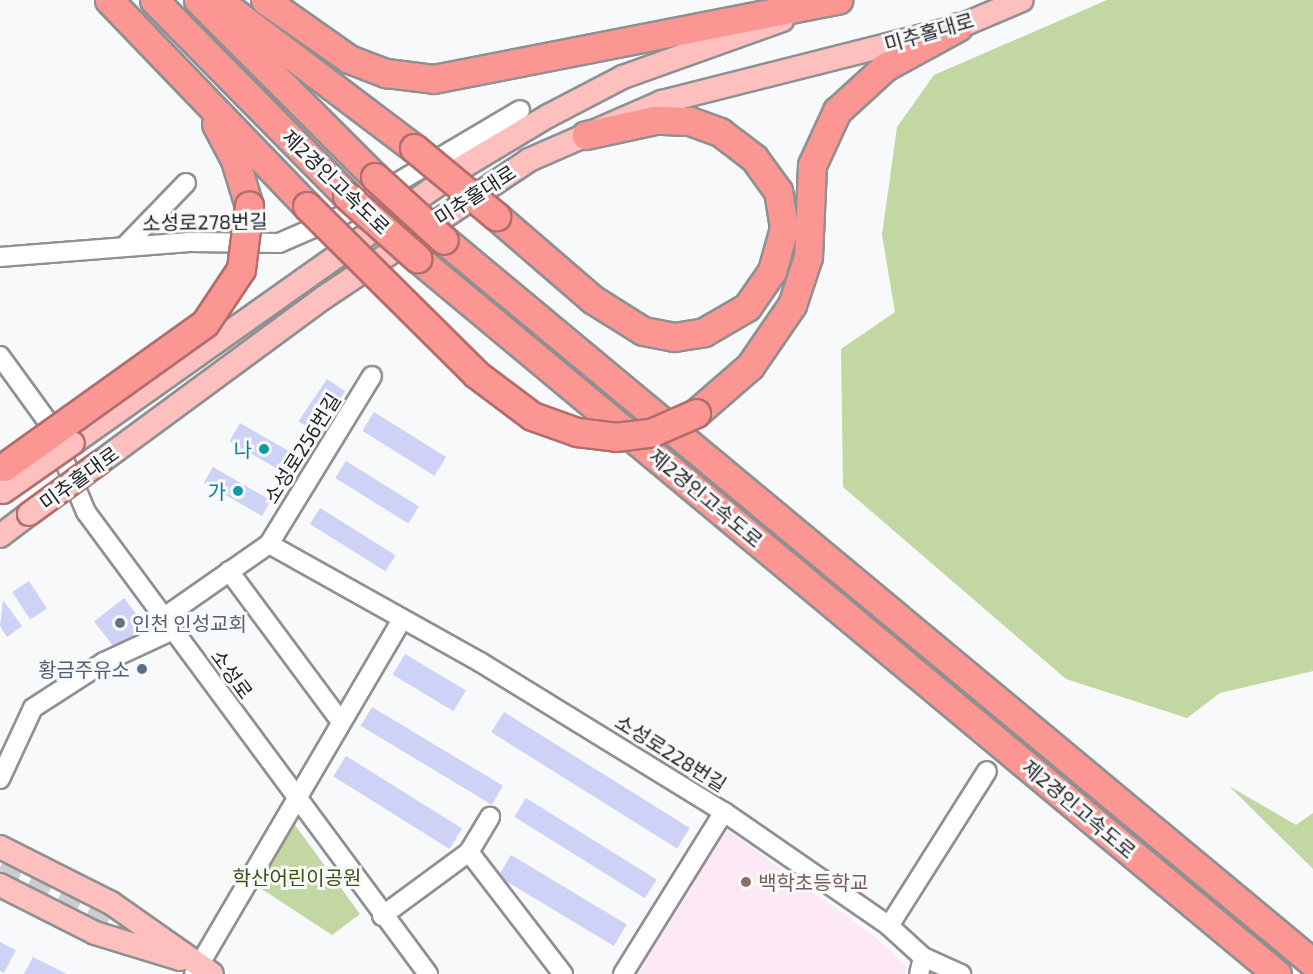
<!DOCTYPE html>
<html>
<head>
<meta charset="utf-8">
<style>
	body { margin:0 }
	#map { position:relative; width:1313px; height:974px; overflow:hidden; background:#f8f9fb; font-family:"Exo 2","Noto Sans KR",sans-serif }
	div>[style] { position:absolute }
	.commercial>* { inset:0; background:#fde8f6 }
	.green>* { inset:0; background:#c3d7a2 }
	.building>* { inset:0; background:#cdd2f6; transform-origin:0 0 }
	.major-tunnel>* { height:22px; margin-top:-11px; transform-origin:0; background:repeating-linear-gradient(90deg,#cdced0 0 22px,transparent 0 33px) }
	.roads { filter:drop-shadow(2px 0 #8f9092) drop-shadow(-2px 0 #8f9092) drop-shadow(0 2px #8f9092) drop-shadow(0 -2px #8f9092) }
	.minor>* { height:18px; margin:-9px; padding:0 9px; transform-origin:9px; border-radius:9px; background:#fff }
	.major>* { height:22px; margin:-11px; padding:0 11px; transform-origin:11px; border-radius:11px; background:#fdc0be }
	.highway>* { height:27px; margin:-13.5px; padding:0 13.5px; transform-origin:13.5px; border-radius:13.5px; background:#fc9693 }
	.bridges { filter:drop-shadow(2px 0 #b06e6c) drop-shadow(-2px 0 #b06e6c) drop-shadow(0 2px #b06e6c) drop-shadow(0 -2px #b06e6c) }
	.major-bridge>* { height:22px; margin:-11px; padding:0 11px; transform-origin:11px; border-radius:11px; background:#fdc0be }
	.highway-bridge>* { height:27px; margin:-13.5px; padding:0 13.5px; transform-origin:13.5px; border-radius:13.5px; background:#fc9693 }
	.dots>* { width:16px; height:16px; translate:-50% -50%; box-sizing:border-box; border:3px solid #f8f9fb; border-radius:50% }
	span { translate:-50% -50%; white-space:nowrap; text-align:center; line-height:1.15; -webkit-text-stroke:6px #f8f9fb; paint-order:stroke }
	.street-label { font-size:20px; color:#232323 }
	.culture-label { font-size:20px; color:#0d838f }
	.right { translate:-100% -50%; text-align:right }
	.worship-label { font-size:20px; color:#5b616d }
	.left { translate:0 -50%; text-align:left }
	.service-label { font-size:20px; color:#4e5e75 }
	.park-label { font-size:20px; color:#3d500c }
	.education-label { font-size:20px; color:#785e54 }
</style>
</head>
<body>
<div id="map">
	<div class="commercial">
		<div style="clip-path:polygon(726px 829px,874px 936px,907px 966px,905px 974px,635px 974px)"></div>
	</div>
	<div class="green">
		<div style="clip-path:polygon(1107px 0,1313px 0,1313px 671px,1220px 693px,1187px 718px,1066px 679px,843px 487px,841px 349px,895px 312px,882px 235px,897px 127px,934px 75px)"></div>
		<div style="clip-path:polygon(1229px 786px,1296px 825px,1313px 813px,1313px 869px)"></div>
		<div style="clip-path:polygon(295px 825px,360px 914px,332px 935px,257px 886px)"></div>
	</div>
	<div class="building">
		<div style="left:327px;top:379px;width:22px;height:51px;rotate:34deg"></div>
		<div style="left:374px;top:412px;width:85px;height:22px;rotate:32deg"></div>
		<div style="left:240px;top:423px;width:68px;height:21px;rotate:30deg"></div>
		<div style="left:346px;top:461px;width:86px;height:20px;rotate:32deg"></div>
		<div style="left:213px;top:467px;width:67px;height:18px;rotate:30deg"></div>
		<div style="left:320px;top:508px;width:89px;height:19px;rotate:32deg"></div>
		<div style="left:29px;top:581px;width:33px;height:20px;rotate:57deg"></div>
		<div style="left:124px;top:598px;width:37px;height:38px;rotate:52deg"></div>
		<div style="clip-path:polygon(3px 600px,22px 626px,7px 637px,0 626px)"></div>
		<div style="left:405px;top:654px;width:71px;height:24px;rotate:31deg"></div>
		<div style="left:372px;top:707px;width:153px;height:22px;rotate:31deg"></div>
		<div style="left:504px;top:712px;width:219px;height:24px;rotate:32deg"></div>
		<div style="left:346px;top:756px;width:137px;height:24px;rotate:32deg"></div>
		<div style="left:526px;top:798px;width:154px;height:22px;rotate:32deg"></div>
		<div style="left:511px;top:855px;width:135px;height:25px;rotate:31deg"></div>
		<div style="clip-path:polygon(0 942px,16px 950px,4px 973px,0 971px)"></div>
		<div style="clip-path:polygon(33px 957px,67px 974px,24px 974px)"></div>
	</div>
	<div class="major-tunnel">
		<div style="left:0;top:867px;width:178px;rotate:26.3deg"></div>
	</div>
	<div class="roads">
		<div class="minor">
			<div style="left:124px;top:247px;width:89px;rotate:-45.9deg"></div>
			<div style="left:0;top:257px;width:190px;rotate:-4.5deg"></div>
			<div style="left:189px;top:242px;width:90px;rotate:0.6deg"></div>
			<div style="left:279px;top:243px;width:68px;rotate:-23.5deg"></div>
			<div style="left:341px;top:216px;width:208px;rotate:-30.6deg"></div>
			<div style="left:0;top:356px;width:82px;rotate:54deg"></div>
			<div style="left:48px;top:422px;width:98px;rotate:67.1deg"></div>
			<div style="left:86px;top:512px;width:575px;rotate:53.49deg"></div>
			<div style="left:269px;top:544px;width:242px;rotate:29.2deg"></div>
			<div style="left:480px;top:662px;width:286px;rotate:31.6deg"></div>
			<div style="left:724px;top:812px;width:201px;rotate:34.6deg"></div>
			<div style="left:889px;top:926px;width:46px;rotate:42.4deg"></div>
			<div style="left:923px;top:957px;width:17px;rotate:103deg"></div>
			<div style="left:229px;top:571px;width:188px;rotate:53.4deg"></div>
			<div style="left:163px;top:618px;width:129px;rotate:-34.9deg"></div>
			<div style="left:269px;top:544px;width:197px;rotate:-58.5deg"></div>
			<div style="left:0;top:779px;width:78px;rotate:-65.1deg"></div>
			<div style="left:33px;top:708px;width:85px;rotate:-32.9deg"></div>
			<div style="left:104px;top:662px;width:76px;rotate:-24.9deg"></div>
			<div style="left:469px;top:852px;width:154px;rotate:52.4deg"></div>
			<div style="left:382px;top:916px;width:108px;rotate:-36.3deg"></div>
			<div style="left:469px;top:852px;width:41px;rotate:-59deg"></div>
			<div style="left:889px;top:926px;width:183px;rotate:-57.7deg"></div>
			<div style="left:923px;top:957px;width:42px;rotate:24.1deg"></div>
			<div style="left:194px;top:974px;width:411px;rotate:-59.6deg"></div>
			<div style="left:623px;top:974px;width:191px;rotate:-58.1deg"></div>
		</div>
		<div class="major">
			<div style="left:73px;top:443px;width:476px;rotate:-35.3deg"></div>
			<div style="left:461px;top:168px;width:101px;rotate:-30.9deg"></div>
			<div style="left:548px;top:116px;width:85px;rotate:-27.5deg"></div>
			<div style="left:623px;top:77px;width:169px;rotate:-19.7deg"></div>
			<div style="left:99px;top:463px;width:278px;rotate:-36.4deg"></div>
			<div style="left:323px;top:298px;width:248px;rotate:-33.8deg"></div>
			<div style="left:529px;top:160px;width:145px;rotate:-23.6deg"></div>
			<div style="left:662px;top:102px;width:305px;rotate:-14.2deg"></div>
			<div style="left:958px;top:27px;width:69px;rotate:-22.9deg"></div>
			<div style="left:0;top:536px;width:36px;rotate:-37deg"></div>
			<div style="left:0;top:847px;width:124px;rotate:26.8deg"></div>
			<div style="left:111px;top:903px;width:123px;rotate:35.1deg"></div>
			<div style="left:0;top:885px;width:106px;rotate:26.8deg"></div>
			<div style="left:95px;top:933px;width:89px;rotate:17deg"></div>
		</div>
		<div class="highway">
			<div style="left:109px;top:0;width:286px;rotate:46.1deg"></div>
			<div style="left:154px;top:0;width:275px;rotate:45.4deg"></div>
			<div style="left:198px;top:0;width:250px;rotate:45deg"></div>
			<div style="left:218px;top:0;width:246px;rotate:37.1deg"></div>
			<div style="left:265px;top:0;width:103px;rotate:35.1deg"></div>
			<div style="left:349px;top:59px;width:40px;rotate:21deg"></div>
			<div style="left:386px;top:73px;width:48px;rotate:7.1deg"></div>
			<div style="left:434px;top:79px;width:412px;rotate:-11.1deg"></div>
			<div style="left:216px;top:124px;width:41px;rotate:62.2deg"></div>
			<div style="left:235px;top:160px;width:48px;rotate:73.1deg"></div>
			<div style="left:496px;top:216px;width:127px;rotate:40.8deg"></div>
			<div style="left:592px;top:299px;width:60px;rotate:32.1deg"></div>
			<div style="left:643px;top:331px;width:32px;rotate:11deg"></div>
			<div style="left:674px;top:337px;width:30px;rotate:-9deg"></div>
			<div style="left:704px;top:332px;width:50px;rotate:-30.2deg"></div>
			<div style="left:747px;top:307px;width:44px;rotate:-55.2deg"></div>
			<div style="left:772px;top:271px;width:45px;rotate:-74.4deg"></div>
			<div style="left:784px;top:228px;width:37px;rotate:-99deg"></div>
			<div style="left:778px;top:191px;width:41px;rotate:-126deg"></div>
			<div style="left:754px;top:158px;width:43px;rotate:-142.6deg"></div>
			<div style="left:720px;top:132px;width:33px;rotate:-160deg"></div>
			<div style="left:689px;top:121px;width:34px;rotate:-178deg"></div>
			<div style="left:655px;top:120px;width:71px;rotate:167.7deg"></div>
			<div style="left:444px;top:240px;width:1130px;rotate:39.76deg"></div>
			<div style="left:417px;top:258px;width:1119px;rotate:39.78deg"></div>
			<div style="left:696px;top:413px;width:72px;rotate:-41deg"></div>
			<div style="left:750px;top:366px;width:74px;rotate:-55.5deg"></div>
			<div style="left:792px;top:305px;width:51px;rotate:-71.6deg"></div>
			<div style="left:808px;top:257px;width:92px;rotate:-87.5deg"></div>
			<div style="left:812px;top:165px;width:60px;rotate:-65.2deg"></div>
			<div style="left:837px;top:111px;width:65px;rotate:-42.5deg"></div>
			<div style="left:885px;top:67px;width:83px;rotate:-28.7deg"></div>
		</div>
	</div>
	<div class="bridges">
		<div class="major-bridge">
			<div style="left:3px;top:492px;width:85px;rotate:-35deg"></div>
			<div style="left:29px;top:514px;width:87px;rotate:-36.1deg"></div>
		</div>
		<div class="highway-bridge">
			<div style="left:414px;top:148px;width:107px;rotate:39.7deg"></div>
			<div style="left:375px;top:177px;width:93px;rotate:42.4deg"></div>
			<div style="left:347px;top:196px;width:94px;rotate:41.5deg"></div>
			<div style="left:307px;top:206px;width:238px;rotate:44.8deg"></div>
			<div style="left:476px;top:374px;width:70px;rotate:36.9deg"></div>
			<div style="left:532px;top:416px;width:48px;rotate:19.6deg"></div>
			<div style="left:577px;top:432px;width:38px;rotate:7deg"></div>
			<div style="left:615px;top:437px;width:38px;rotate:-7deg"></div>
			<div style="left:653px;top:432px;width:47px;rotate:-23.8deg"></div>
			<div style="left:4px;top:467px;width:247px;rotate:-35.6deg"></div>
			<div style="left:205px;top:323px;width:65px;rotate:-56.3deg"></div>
			<div style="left:241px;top:269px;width:64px;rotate:-82.8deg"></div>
		</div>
	</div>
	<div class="dots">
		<div style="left:264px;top:449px;background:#0f9aa8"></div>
		<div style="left:238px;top:491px;background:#0f9aa8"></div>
		<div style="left:120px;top:623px;background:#6b7280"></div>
		<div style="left:142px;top:669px;background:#5c6f8a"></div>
		<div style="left:746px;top:882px;background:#8d6e63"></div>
	</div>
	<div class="street-label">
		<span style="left:929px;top:32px;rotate:-16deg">미추홀대로</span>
		<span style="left:336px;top:182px;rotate:44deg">제2경인고속도로</span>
		<span style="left:475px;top:195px;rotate:-33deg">미추홀대로</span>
		<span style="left:205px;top:222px;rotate:-1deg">소성로278번길</span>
		<span style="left:302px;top:448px;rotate:-58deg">소성로256번길</span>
		<span style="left:79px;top:478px;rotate:-36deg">미추홀대로</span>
		<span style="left:706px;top:498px;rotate:40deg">제2경인고속도로</span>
		<span style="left:232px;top:674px;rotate:54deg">소성로</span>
		<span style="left:671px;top:753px;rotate:32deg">소성로228번길</span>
		<span style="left:1079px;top:809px;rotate:40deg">제2경인고속도로</span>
	</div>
	<div class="culture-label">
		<span class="right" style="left:252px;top:449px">나</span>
		<span class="right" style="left:226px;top:491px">가</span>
	</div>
	<div class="worship-label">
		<span class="left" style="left:132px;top:623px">인천 인성교회</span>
	</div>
	<div class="service-label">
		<span class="right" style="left:130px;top:669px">황금주유소</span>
	</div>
	<div class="park-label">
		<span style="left:297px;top:877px">학산어린이공원</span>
	</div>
	<div class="education-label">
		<span class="left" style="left:758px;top:882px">백학초등학교</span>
	</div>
</div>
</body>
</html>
